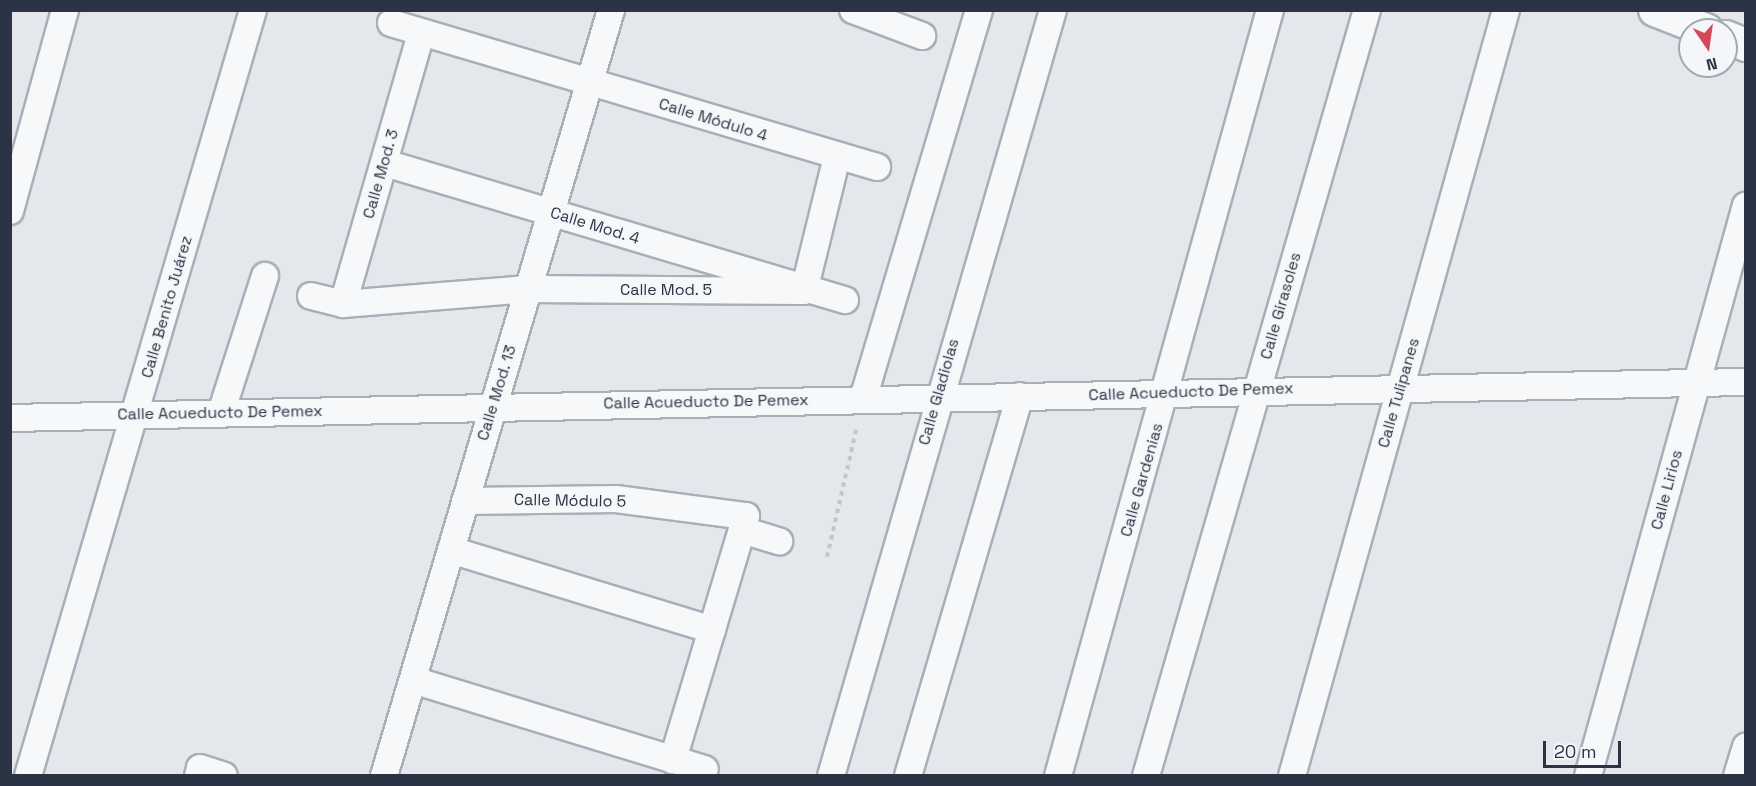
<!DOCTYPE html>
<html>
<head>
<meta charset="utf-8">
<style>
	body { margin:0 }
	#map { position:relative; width:1756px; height:786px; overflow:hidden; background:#e4e7ec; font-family:"Space Grotesk",sans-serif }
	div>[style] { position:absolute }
	.path>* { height:4px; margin-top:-2px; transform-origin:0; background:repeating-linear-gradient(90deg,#c2c5cb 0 4.5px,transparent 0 9px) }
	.roads { filter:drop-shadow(2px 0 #a9aeb7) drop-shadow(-2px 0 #a9aeb7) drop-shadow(0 2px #a9aeb7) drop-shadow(0 -2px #a9aeb7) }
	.minor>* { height:26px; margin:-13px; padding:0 13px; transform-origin:13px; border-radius:13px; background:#f7f8fa }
	.tertiary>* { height:32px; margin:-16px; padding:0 16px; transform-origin:16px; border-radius:16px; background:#f7f8fa }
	span { translate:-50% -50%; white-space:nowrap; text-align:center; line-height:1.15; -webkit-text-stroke:4.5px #f4f6f9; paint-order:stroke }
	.street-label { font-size:16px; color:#2b3445 }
	.frame { position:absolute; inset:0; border:12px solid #2b3445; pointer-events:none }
	.north { position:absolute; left:1678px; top:18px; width:60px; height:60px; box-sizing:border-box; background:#f4f6f9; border:2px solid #a4a8b1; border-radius:50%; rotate:167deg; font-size:16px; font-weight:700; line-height:24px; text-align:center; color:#2b3445 }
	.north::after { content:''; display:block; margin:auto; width:21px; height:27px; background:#d1495b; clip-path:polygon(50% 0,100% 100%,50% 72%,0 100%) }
	.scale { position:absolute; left:1543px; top:741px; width:78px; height:27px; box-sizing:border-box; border:3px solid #2b3445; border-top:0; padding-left:8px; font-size:18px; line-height:21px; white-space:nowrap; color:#2b3445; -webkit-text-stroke:4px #f4f6f9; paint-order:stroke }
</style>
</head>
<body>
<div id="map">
	<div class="path">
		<div style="left:827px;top:557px;width:134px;rotate:-77.1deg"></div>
	</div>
	<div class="roads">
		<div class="minor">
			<div style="left:853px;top:10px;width:74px;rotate:20.6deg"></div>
			<div style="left:391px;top:23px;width:507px;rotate:16.5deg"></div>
			<div style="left:385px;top:163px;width:480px;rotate:16.6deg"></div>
			<div style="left:10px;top:211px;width:208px;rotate:-74.7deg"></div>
			<div style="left:804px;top:291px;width:138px;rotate:-76.2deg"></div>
			<div style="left:311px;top:296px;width:33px;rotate:14deg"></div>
			<div style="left:343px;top:304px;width:186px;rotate:-4.6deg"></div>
			<div style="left:528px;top:289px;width:276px;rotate:0.4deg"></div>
			<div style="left:343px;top:304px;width:282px;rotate:-73.9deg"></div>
			<div style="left:863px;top:399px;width:406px;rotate:-73.4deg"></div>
			<div style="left:221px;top:413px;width:144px;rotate:-72.2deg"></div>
			<div style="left:10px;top:418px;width:1736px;rotate:-1.19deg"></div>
			<div style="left:465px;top:501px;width:151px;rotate:-0.8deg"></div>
			<div style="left:616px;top:499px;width:131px;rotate:7.5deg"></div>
			<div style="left:746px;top:516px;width:255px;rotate:106.7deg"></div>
			<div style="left:742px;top:530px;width:39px;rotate:17deg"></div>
			<div style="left:451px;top:550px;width:273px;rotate:17deg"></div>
			<div style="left:413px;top:680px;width:305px;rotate:17deg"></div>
			<div style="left:28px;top:776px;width:798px;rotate:-73.63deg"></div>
			<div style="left:198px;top:776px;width:8px;rotate:-76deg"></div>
			<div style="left:200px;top:768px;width:25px;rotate:18deg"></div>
			<div style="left:384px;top:776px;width:799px;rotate:-73.49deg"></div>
			<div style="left:831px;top:776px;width:798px;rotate:-73.84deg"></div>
			<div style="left:908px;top:776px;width:396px;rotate:-73.6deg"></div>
			<div style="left:1058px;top:776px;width:795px;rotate:-74.53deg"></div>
			<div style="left:1146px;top:776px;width:797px;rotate:-73.91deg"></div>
			<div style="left:1292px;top:776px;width:795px;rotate:-74.39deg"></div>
			<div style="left:1588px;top:776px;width:592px;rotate:-74.53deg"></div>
			<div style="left:1737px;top:776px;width:31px;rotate:-73deg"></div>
		</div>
		<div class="tertiary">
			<div style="left:1655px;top:10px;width:55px;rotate:21.4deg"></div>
			<div style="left:1726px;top:37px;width:22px;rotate:22deg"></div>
		</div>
	</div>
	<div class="street-label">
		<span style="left:713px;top:120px;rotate:17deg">Calle Módulo 4</span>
		<span style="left:381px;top:174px;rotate:-74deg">Calle Mod. 3</span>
		<span style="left:595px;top:226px;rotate:17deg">Calle Mod. 4</span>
		<span style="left:666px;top:290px">Calle Mod. 5</span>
		<span style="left:1281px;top:306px;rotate:-74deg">Calle Girasoles</span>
		<span style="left:167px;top:307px;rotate:-74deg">Calle Benito Juárez</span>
		<span style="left:939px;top:392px;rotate:-74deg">Calle Gladiolas</span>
		<span style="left:1191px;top:392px;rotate:-2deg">Calle Acueducto De Pemex</span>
		<span style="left:497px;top:393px;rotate:-73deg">Calle Mod. 13</span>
		<span style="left:1399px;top:393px;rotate:-74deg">Calle Tulipanes</span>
		<span style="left:706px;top:402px;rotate:-1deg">Calle Acueducto De Pemex</span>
		<span style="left:220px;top:413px;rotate:-1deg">Calle Acueducto De Pemex</span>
		<span style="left:1142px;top:480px;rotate:-74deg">Calle Gardenias</span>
		<span style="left:1667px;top:490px;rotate:-75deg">Calle Lirios</span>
		<span style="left:570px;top:501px;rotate:1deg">Calle Módulo 5</span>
	</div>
	<div class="frame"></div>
	<div class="north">N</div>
	<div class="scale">20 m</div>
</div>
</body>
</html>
